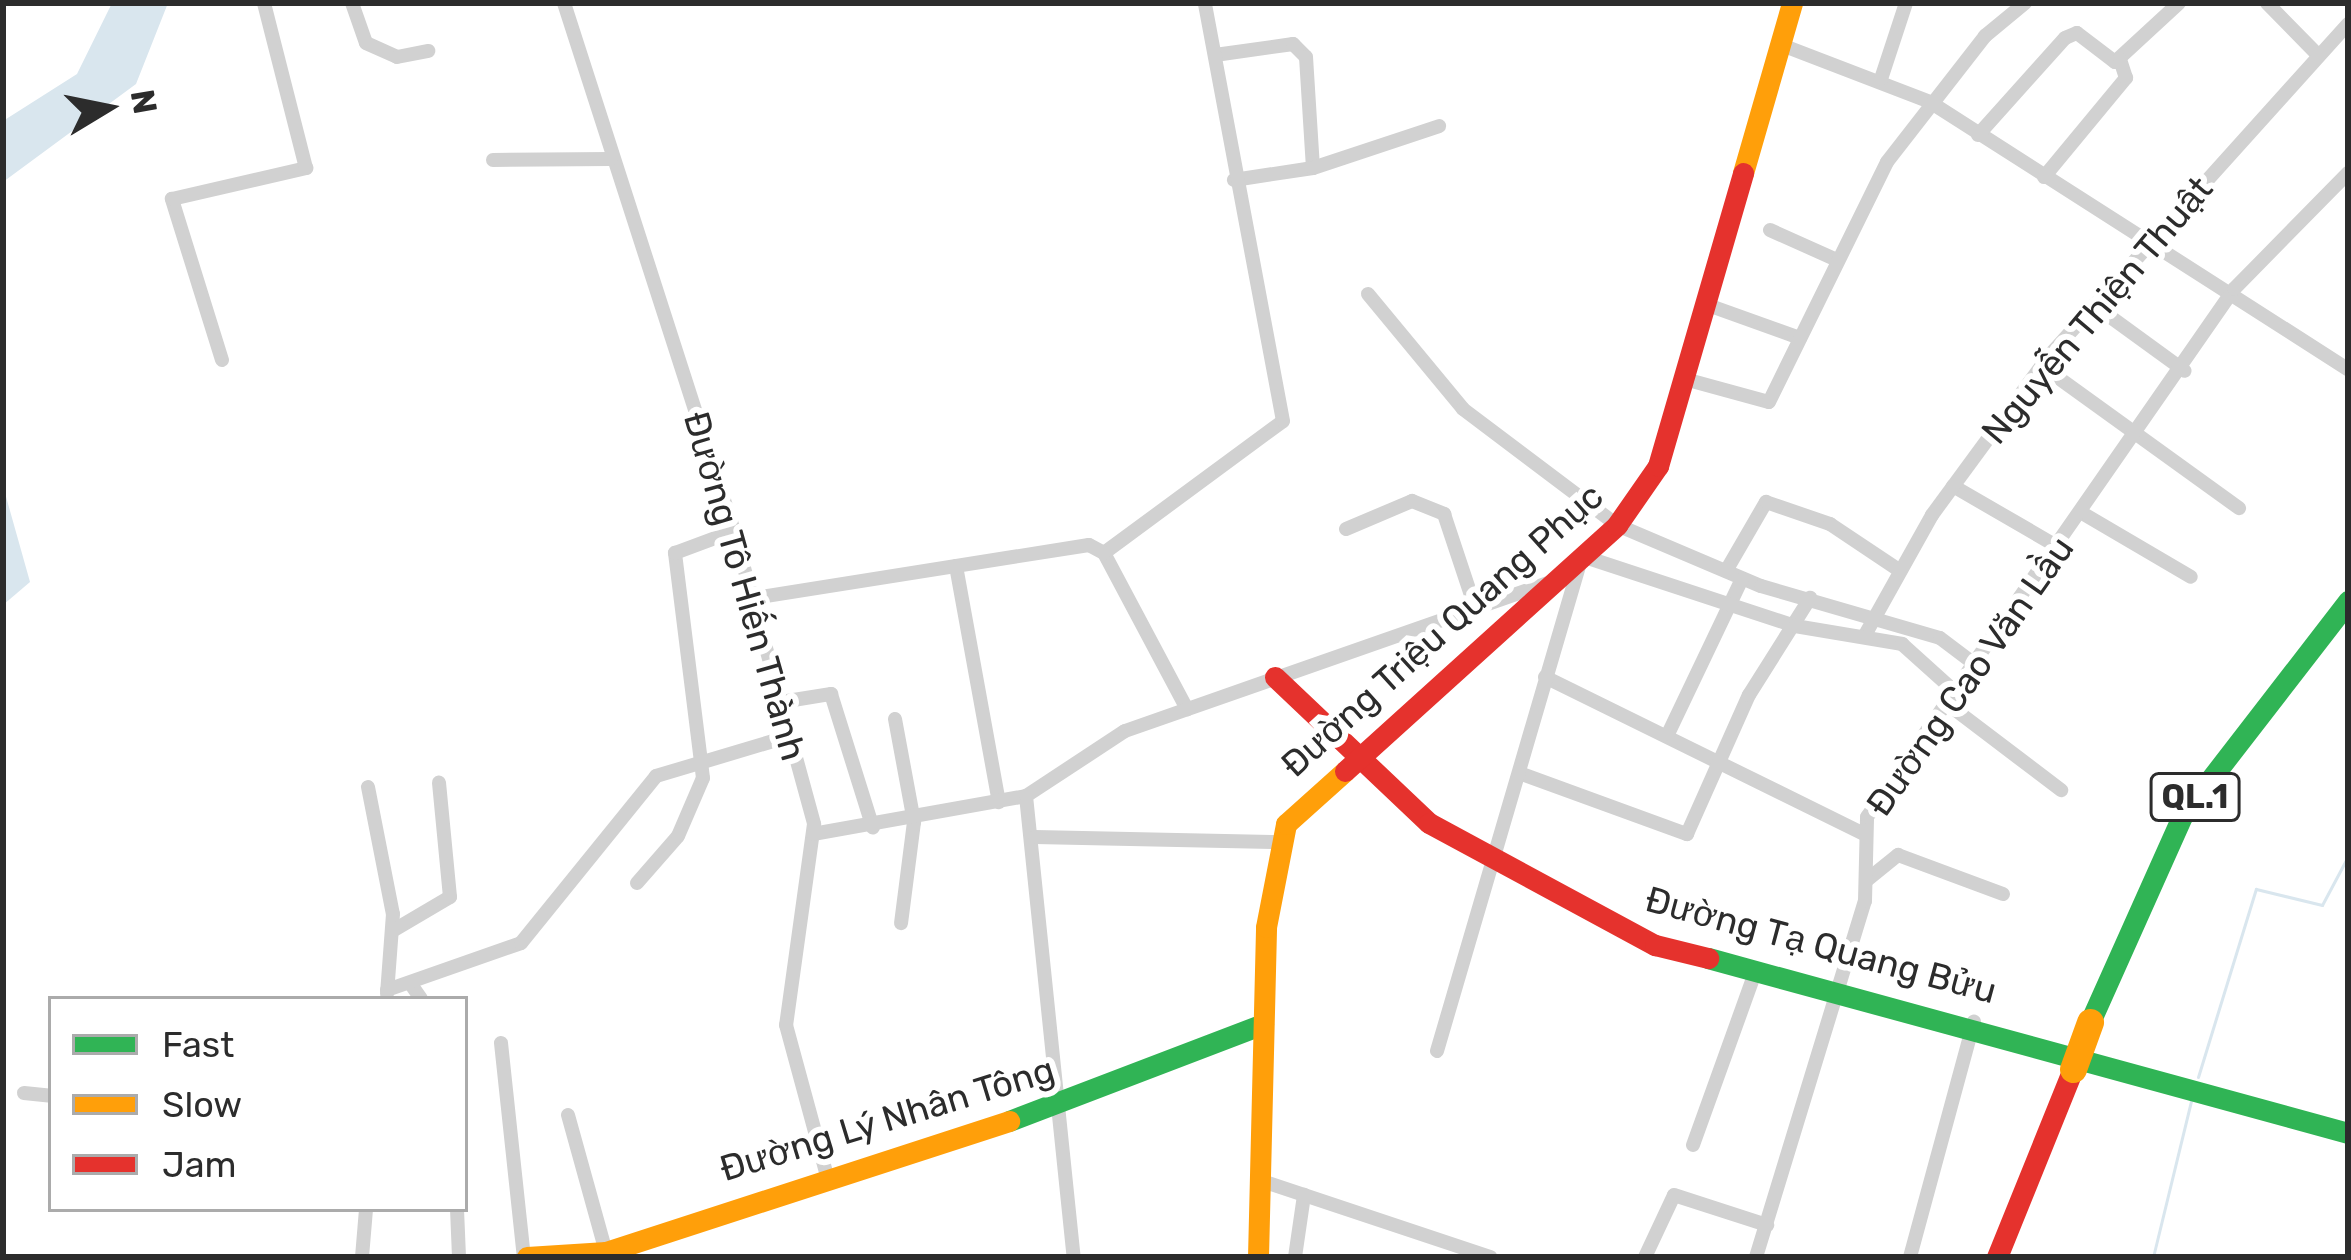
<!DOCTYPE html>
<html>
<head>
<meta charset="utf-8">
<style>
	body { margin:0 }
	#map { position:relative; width:2351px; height:1260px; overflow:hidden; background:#fff; font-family:Rubik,sans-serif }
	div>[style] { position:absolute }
	.water>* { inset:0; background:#d9e6ee }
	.stream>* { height:3px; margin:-1.5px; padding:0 1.5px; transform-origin:1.5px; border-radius:1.5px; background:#d9e6ee }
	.street>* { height:14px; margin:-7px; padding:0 7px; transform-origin:7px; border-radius:7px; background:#d1d1d1 }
	.fast>* { height:21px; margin:-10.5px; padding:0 10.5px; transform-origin:10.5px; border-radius:10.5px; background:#30b455 }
	.slow>* { height:21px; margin:-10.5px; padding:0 10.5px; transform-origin:10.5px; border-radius:10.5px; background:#ff9f0a }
	.jam>* { height:21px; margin:-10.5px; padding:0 10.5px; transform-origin:10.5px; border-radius:10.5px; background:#e5322d }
	.slow-bridge>* { height:27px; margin:-13.5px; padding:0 13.5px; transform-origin:13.5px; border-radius:13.5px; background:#ff9f0a }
	span { translate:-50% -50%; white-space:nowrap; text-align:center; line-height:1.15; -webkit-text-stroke:12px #fff; paint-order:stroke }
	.shield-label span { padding:3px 9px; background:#fff; border:3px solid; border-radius:9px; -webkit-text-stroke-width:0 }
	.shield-label { font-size:33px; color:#2c2c2c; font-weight:700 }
	.street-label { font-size:36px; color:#2c2c2c }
	.frame { position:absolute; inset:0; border:6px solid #2c2c2c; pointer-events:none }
	.legend { position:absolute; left:48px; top:996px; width:420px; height:216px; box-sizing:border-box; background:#fff; border:3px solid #ababab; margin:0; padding:15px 21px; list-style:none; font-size:36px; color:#2c2c2c }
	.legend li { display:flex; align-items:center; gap:24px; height:60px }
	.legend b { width:60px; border:3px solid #ababab }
	.north { position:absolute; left:48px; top:48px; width:120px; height:120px; -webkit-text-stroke:9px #fff; paint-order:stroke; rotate:80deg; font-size:33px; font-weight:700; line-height:48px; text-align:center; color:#2c2c2c }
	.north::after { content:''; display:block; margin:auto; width:42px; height:54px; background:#2c2c2c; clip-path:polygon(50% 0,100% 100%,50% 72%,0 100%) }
</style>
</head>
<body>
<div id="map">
	<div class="water">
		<div style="clip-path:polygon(112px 3px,168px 3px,136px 84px,3px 182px,3px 121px,77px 74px)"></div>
		<div style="clip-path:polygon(3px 486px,30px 582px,3px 605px)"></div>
	</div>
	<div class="stream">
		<div style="left:2198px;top:1077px;width:197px;rotate:-72.9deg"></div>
		<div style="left:2256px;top:889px;width:68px;rotate:13.6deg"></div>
		<div style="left:2322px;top:905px;width:55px;rotate:-62deg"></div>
		<div style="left:2153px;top:1257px;width:165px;rotate:-76.3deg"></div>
	</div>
	<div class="street">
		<div style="left:352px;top:3px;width:42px;rotate:70.7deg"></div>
		<div style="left:366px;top:43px;width:34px;rotate:24deg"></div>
		<div style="left:397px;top:57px;width:32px;rotate:-11deg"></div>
		<div style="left:564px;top:3px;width:555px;rotate:72.15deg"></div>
		<div style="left:734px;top:531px;width:304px;rotate:74.7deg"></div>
		<div style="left:814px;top:824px;width:203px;rotate:97.9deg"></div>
		<div style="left:786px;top:1025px;width:161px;rotate:74.8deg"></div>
		<div style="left:2267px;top:3px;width:71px;rotate:45.6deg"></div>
		<div style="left:1779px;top:44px;width:162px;rotate:21deg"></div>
		<div style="left:1930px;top:102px;width:496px;rotate:32.6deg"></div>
		<div style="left:1215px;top:55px;width:79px;rotate:-8deg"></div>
		<div style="left:1293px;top:44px;width:18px;rotate:45deg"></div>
		<div style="left:1306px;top:57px;width:111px;rotate:86.4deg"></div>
		<div style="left:1313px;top:168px;width:80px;rotate:171.4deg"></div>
		<div style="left:1881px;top:79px;width:80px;rotate:-71.8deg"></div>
		<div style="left:1978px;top:135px;width:130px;rotate:-48.1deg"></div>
		<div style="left:2065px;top:38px;width:13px;rotate:-23deg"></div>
		<div style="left:2077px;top:33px;width:48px;rotate:37.3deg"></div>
		<div style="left:2115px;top:62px;width:87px;rotate:-42.7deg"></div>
		<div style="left:493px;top:160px;width:118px;rotate:-0.5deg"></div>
		<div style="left:1313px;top:168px;width:133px;rotate:-18.4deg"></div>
		<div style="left:2044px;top:177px;width:129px;rotate:-50.4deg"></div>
		<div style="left:2126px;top:78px;width:20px;rotate:-108deg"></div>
		<div style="left:1770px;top:230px;width:73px;rotate:24.1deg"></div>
		<div style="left:1368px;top:294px;width:149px;rotate:50.4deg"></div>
		<div style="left:1463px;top:409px;width:193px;rotate:37deg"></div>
		<div style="left:1617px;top:525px;width:156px;rotate:23deg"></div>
		<div style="left:1761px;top:586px;width:186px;rotate:16.2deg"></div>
		<div style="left:1940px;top:638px;width:39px;rotate:37deg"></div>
		<div style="left:1705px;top:304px;width:101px;rotate:19.7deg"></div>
		<div style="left:2094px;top:305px;width:112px;rotate:36deg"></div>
		<div style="left:222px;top:360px;width:169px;rotate:-107.3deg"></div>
		<div style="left:172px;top:199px;width:138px;rotate:-13deg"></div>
		<div style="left:306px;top:168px;width:170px;rotate:-104.3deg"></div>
		<div style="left:2042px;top:366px;width:243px;rotate:35.8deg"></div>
		<div style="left:1681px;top:378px;width:91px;rotate:15.3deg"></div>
		<div style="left:1769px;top:402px;width:267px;rotate:-63.8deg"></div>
		<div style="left:1887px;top:162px;width:160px;rotate:-52.1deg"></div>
		<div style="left:1985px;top:36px;width:52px;rotate:-39.5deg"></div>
		<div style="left:1953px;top:486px;width:124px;rotate:30.1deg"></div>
		<div style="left:2082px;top:513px;width:126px;rotate:30.4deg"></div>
		<div style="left:1346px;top:529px;width:72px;rotate:-23deg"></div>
		<div style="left:1412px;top:501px;width:35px;rotate:22deg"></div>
		<div style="left:1444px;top:514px;width:98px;rotate:71.6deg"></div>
		<div style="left:1104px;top:553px;width:222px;rotate:-36.4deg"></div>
		<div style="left:1283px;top:421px;width:425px;rotate:-100.6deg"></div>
		<div style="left:1104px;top:553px;width:177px;rotate:62deg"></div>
		<div style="left:956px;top:566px;width:240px;rotate:79.7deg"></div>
		<div style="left:1726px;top:571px;width:80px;rotate:-59.9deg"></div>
		<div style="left:1766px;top:502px;width:68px;rotate:19deg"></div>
		<div style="left:1830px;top:524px;width:83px;rotate:33.7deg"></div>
		<div style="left:754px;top:598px;width:339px;rotate:-9deg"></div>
		<div style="left:1089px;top:545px;width:17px;rotate:28deg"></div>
		<div style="left:1865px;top:635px;width:137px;rotate:-60.8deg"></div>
		<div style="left:1932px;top:515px;width:197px;rotate:-53.7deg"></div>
		<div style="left:2049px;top:356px;width:447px;rotate:-48deg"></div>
		<div style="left:1545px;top:677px;width:356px;rotate:26.2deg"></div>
		<div style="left:781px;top:702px;width:51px;rotate:-9.1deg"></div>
		<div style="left:831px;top:694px;width:140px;rotate:72.6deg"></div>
		<div style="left:1945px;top:702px;width:146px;rotate:37.2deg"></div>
		<div style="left:895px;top:719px;width:105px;rotate:79.5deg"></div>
		<div style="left:914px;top:822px;width:102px;rotate:97.3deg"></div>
		<div style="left:1668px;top:734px;width:172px;rotate:-64.5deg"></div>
		<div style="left:1519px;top:773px;width:179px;rotate:20deg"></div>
		<div style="left:1687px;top:834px;width:152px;rotate:-66deg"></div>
		<div style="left:1749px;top:695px;width:115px;rotate:-57.8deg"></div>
		<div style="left:368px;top:787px;width:129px;rotate:78.9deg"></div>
		<div style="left:393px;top:914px;width:80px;rotate:94.3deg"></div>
		<div style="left:1026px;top:796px;width:463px;rotate:84.1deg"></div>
		<div style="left:813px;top:834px;width:216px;rotate:-10.1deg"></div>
		<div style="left:1026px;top:796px;width:118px;rotate:-33.3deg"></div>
		<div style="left:1125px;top:731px;width:447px;rotate:-19.3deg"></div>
		<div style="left:1035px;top:837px;width:244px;rotate:1.2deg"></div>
		<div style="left:1867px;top:880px;width:40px;rotate:-39deg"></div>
		<div style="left:1898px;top:855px;width:112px;rotate:20.4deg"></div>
		<div style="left:637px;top:883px;width:62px;rotate:-48.9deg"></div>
		<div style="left:678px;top:836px;width:63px;rotate:-66.7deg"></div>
		<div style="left:703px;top:778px;width:227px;rotate:-97.1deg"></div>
		<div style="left:675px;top:553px;width:63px;rotate:-20.4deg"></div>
		<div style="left:394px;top:930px;width:65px;rotate:-30.5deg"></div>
		<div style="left:450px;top:897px;width:115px;rotate:-95.5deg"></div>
		<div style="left:410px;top:983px;width:19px;rotate:55deg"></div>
		<div style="left:387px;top:990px;width:142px;rotate:-19.3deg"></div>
		<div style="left:521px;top:943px;width:215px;rotate:-51deg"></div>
		<div style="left:656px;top:776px;width:140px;rotate:-16.6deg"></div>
		<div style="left:501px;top:1043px;width:215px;rotate:83.9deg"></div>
		<div style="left:1437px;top:1051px;width:516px;rotate:-73.67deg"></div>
		<div style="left:1582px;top:556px;width:224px;rotate:18.2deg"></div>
		<div style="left:1795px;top:626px;width:109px;rotate:9.5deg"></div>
		<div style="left:1902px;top:644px;width:69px;rotate:42deg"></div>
		<div style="left:24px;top:1093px;width:27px;rotate:6deg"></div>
		<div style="left:568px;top:1115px;width:142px;rotate:74.5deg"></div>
		<div style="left:1693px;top:1145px;width:186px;rotate:-70.2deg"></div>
		<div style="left:1259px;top:1180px;width:244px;rotate:18.4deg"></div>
		<div style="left:457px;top:1209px;width:48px;rotate:87.6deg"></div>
		<div style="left:362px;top:1257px;width:48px;rotate:-85.2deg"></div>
		<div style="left:1295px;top:1257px;width:63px;rotate:-81.7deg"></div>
		<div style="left:1645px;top:1257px;width:68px;rotate:-64.9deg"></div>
		<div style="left:1674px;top:1195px;width:98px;rotate:17.9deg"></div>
		<div style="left:1756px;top:1257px;width:372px;rotate:-73deg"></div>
		<div style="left:1865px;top:901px;width:84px;rotate:-88.6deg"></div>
		<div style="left:1867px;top:817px;width:643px;rotate:-55.2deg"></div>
		<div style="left:2234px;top:289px;width:163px;rotate:-45.5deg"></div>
		<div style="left:1910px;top:1257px;width:244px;rotate:-74.8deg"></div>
	</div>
	<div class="fast">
		<div style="left:1708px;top:958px;width:663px;rotate:15.29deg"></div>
		<div style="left:2090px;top:1022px;width:226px;rotate:-65.9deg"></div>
		<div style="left:2182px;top:816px;width:272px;rotate:-52.3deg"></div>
		<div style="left:1009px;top:1121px;width:272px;rotate:-20.9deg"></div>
	</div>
	<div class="slow">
		<div style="left:1743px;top:173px;width:177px;rotate:-73.9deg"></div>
		<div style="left:527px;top:1257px;width:79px;rotate:-3.6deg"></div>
		<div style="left:606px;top:1252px;width:424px;rotate:-18deg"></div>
		<div style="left:1258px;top:1257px;width:330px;rotate:-88.6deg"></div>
		<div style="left:1266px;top:927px;width:105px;rotate:-79deg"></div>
		<div style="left:1286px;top:824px;width:79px;rotate:-41.9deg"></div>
	</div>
	<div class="jam">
		<div style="left:1275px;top:677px;width:212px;rotate:43.5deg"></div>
		<div style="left:1429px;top:823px;width:257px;rotate:28.4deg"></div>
		<div style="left:1655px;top:945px;width:55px;rotate:13.8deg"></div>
		<div style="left:1345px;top:771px;width:367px;rotate:-42.1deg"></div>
		<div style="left:1617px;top:525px;width:72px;rotate:-55.2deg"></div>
		<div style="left:1658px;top:466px;width:305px;rotate:-73.8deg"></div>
		<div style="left:1997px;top:1257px;width:203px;rotate:-68deg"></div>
	</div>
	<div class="slow-bridge">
		<div style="left:2073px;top:1069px;width:50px;rotate:-70.1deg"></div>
	</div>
	<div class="shield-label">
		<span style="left:2195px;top:797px">QL.1</span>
	</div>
	<div class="street-label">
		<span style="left:2097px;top:310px;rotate:-50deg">Nguyễn Thiện Thuật</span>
		<span style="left:745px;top:586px;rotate:74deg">Đường Tô Hiến Thành</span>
		<span style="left:1442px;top:630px;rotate:-42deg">Đường Triệu Quang Phục</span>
		<span style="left:1970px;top:676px;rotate:-55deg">Đường Cao Văn Lầu</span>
		<span style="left:1821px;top:945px;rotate:15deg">Đường Tạ Quang Bửu</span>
		<span style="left:887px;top:1119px;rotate:-17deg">Đường Lý Nhân Tông</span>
	</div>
	<div class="frame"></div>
	<ul class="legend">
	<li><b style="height:15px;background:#30b455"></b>Fast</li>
	<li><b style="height:15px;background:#ff9f0a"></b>Slow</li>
	<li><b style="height:15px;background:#e5322d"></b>Jam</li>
	</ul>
	<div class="north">N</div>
</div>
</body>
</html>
